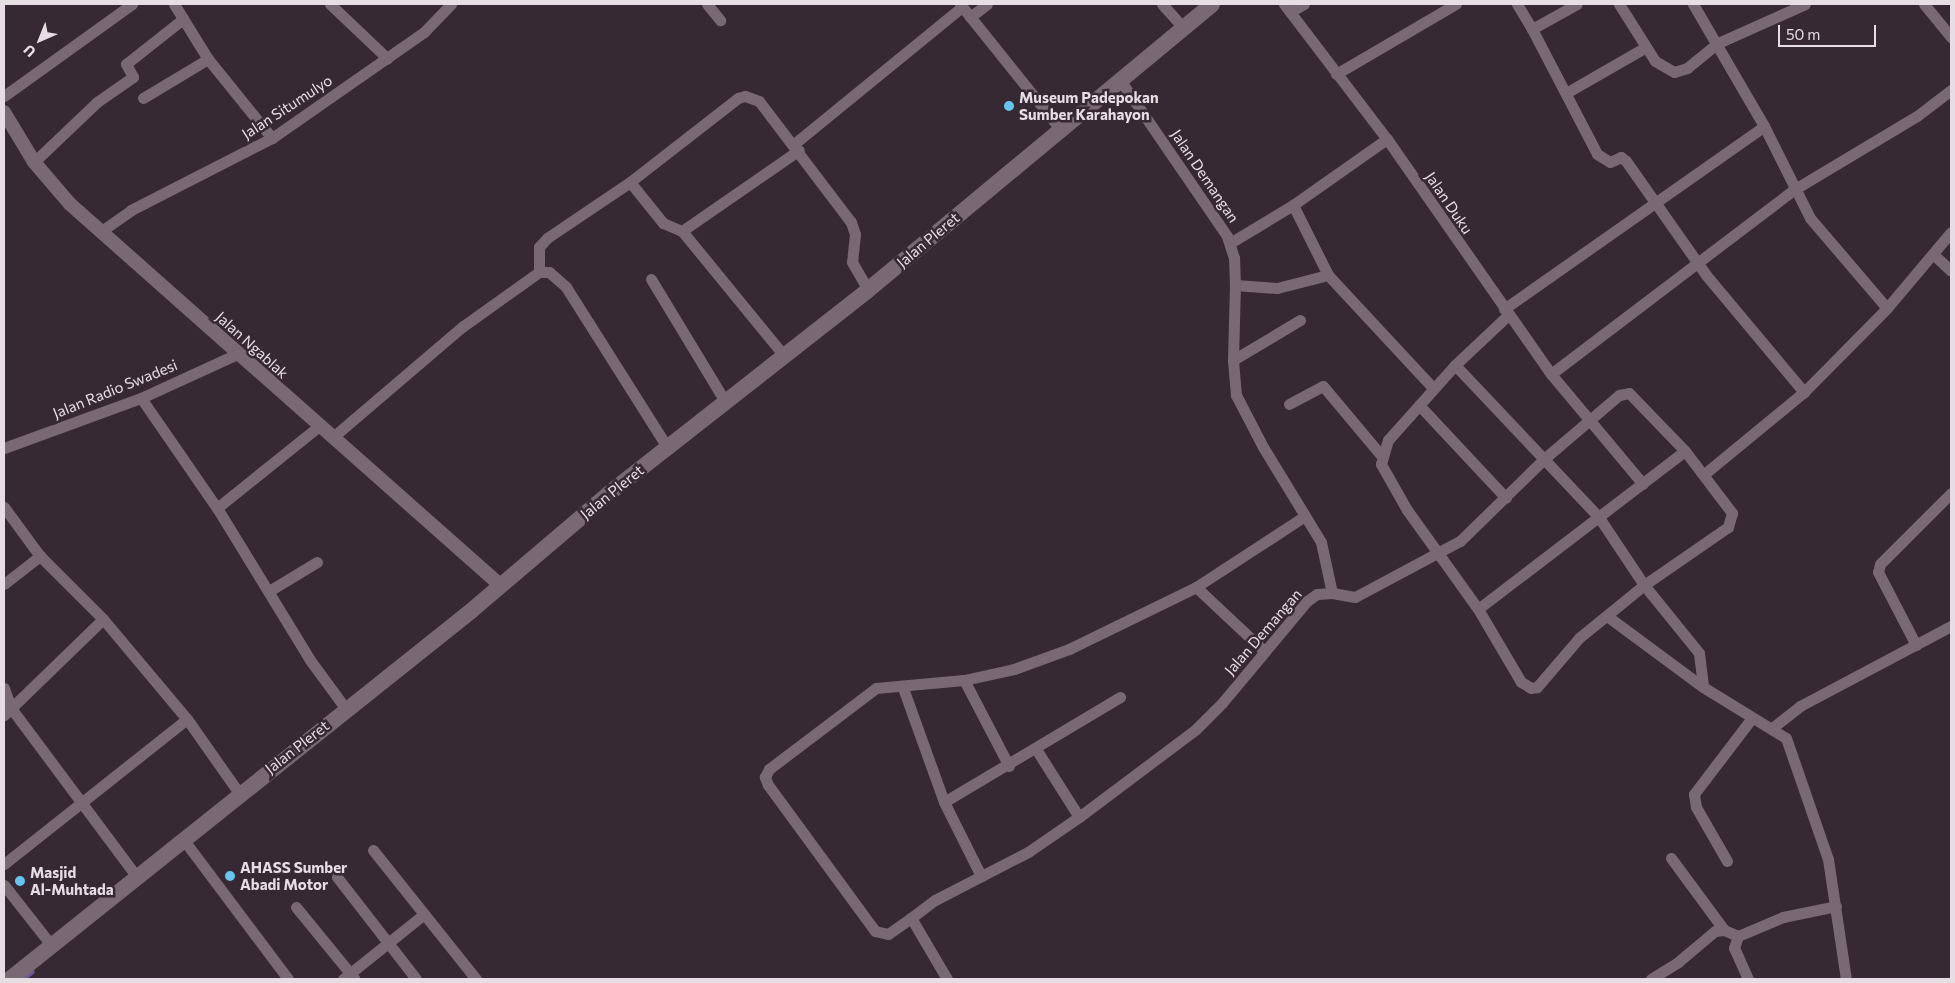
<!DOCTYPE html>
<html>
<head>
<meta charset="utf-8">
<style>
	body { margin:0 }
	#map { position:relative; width:1955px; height:983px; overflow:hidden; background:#372933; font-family:Commissioner,sans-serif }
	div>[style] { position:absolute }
	.stream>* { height:4px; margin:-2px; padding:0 2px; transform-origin:2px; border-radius:2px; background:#675896 }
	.minor>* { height:11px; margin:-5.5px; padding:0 5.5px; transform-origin:5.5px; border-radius:5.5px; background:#796974 }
	.tertiary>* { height:14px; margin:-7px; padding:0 7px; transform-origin:7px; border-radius:7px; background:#796974 }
	.secondary>* { height:16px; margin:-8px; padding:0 8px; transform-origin:8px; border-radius:8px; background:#796974 }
	.dots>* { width:14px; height:14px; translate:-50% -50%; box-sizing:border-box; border:2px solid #372933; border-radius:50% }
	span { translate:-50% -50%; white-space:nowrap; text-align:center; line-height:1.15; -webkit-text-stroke:5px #372933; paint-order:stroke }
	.poi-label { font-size:15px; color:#e7dee4; font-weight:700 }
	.left { translate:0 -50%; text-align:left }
	.street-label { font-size:15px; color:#e7dee4 }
	.frame { position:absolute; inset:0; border:5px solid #e7dee4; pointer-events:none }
	.north { position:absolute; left:15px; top:15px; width:50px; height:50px; -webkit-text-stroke:4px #372933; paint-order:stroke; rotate:224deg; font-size:14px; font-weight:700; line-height:20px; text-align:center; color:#e7dee4 }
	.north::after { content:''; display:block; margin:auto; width:18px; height:22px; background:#e7dee4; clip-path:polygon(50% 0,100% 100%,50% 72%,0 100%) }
	.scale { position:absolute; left:1778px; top:25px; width:98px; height:22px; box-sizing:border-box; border:2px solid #e7dee4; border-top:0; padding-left:6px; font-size:15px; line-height:18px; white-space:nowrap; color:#e7dee4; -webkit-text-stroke:4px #372933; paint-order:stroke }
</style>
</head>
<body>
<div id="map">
	<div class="stream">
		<div style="left:24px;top:979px;width:11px;rotate:-38deg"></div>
	</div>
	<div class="minor">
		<div style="left:174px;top:4px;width:65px;rotate:58.3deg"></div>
		<div style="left:208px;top:59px;width:102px;rotate:51deg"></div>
		<div style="left:330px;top:4px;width:79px;rotate:43.5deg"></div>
		<div style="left:707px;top:4px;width:21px;rotate:51deg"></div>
		<div style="left:960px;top:4px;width:161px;rotate:51.3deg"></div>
		<div style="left:1162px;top:4px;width:31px;rotate:48deg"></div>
		<div style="left:1284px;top:4px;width:170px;rotate:52.7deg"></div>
		<div style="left:1387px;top:139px;width:287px;rotate:55.1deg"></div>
		<div style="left:1551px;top:374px;width:143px;rotate:50.1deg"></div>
		<div style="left:1517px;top:4px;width:29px;rotate:59deg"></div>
		<div style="left:1532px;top:29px;width:51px;rotate:-29.1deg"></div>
		<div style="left:1619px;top:4px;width:67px;rotate:57.7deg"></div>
		<div style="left:1655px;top:61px;width:22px;rotate:30deg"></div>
		<div style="left:1674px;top:72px;width:14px;rotate:-17deg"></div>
		<div style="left:1687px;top:68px;width:40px;rotate:-39deg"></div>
		<div style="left:1718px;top:43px;width:95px;rotate:-24.1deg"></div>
		<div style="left:1693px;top:4px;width:141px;rotate:59.8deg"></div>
		<div style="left:1764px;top:126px;width:103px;rotate:63.4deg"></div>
		<div style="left:1810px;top:218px;width:118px;rotate:49.5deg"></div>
		<div style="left:1924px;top:4px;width:43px;rotate:50.7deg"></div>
		<div style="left:1290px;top:12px;width:16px;rotate:-30deg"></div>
		<div style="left:970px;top:17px;width:21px;rotate:-37deg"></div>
		<div style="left:1532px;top:29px;width:141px;rotate:62.5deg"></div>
		<div style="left:1597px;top:154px;width:15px;rotate:32deg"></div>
		<div style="left:1610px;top:162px;width:12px;rotate:-24deg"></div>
		<div style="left:1621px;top:157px;width:6px;rotate:39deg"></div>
		<div style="left:1626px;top:161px;width:139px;rotate:54.9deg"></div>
		<div style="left:1706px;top:275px;width:153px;rotate:50.1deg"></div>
		<div style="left:1804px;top:392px;width:129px;rotate:140.6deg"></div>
		<div style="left:1336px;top:74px;width:139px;rotate:-30.3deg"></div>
		<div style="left:1566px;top:93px;width:92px;rotate:-29.9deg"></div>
		<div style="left:4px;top:96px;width:158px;rotate:-35.7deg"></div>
		<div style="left:143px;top:98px;width:76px;rotate:-31deg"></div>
		<div style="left:794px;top:144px;width:217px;rotate:-39.2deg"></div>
		<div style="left:34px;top:162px;width:87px;rotate:-43.6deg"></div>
		<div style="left:97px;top:102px;width:44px;rotate:-34.8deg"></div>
		<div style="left:133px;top:77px;width:15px;rotate:-118deg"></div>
		<div style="left:126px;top:64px;width:73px;rotate:-38.3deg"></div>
		<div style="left:630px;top:182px;width:53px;rotate:51.2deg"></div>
		<div style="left:663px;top:223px;width:21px;rotate:23deg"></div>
		<div style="left:682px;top:231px;width:163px;rotate:50.7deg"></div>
		<div style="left:1293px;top:205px;width:78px;rotate:63.4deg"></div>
		<div style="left:1328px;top:275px;width:154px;rotate:47.1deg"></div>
		<div style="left:682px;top:231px;width:142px;rotate:-34.7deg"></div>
		<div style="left:100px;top:232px;width:38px;rotate:-35deg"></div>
		<div style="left:131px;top:210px;width:158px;rotate:-27.1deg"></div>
		<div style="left:272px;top:138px;width:185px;rotate:-34.9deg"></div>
		<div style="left:424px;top:32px;width:39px;rotate:-46deg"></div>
		<div style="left:1230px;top:243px;width:74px;rotate:-31.1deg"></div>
		<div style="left:1293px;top:205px;width:115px;rotate:-35.1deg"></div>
		<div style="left:1934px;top:255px;width:23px;rotate:43deg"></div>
		<div style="left:539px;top:272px;width:25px;rotate:-90deg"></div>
		<div style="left:539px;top:247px;width:12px;rotate:-48deg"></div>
		<div style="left:547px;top:238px;width:100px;rotate:-34deg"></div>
		<div style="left:630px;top:182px;width:137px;rotate:-37.9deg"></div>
		<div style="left:738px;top:98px;width:7px;rotate:-16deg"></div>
		<div style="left:745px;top:96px;width:15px;rotate:20deg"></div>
		<div style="left:759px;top:101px;width:152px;rotate:52.8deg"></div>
		<div style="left:851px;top:222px;width:13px;rotate:72deg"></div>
		<div style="left:855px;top:234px;width:28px;rotate:96deg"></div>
		<div style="left:852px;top:262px;width:32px;rotate:60deg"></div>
		<div style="left:651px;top:279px;width:145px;rotate:58.8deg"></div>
		<div style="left:1235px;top:285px;width:42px;rotate:4.1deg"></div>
		<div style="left:1277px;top:288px;width:53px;rotate:-14.3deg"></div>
		<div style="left:1504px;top:309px;width:318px;rotate:-35.1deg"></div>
		<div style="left:1233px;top:360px;width:78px;rotate:-30.8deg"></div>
		<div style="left:1455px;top:365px;width:208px;rotate:46.6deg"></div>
		<div style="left:1598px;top:516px;width:83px;rotate:56.3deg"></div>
		<div style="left:1644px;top:585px;width:84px;rotate:140.8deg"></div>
		<div style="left:1579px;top:638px;width:65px;rotate:130.6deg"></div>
		<div style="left:1537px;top:687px;width:6px;rotate:171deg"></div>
		<div style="left:1531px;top:688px;width:12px;rotate:-149deg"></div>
		<div style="left:1521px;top:682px;width:85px;rotate:-120.5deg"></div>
		<div style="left:1478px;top:609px;width:122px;rotate:-125.6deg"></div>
		<div style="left:1407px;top:510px;width:53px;rotate:-119.5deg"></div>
		<div style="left:1381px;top:464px;width:25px;rotate:-74deg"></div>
		<div style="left:1388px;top:440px;width:101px;rotate:-48.2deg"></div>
		<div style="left:1455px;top:365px;width:73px;rotate:-43.3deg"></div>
		<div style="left:1551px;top:374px;width:306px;rotate:-37.2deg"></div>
		<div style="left:1795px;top:189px;width:142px;rotate:-30.9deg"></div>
		<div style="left:1917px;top:116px;width:43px;rotate:-37.4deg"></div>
		<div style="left:1804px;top:392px;width:118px;rotate:-45.3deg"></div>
		<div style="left:1887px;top:308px;width:99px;rotate:-49.9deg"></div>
		<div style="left:141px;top:398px;width:134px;rotate:55.4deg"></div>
		<div style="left:217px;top:508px;width:178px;rotate:58.5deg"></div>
		<div style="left:310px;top:660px;width:61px;rotate:53.7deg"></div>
		<div style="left:1289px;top:404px;width:38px;rotate:-28deg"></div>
		<div style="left:1323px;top:386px;width:90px;rotate:50deg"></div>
		<div style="left:1419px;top:405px;width:127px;rotate:46.9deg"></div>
		<div style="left:333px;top:437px;width:170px;rotate:-40.5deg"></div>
		<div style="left:462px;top:327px;width:95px;rotate:-35.5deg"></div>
		<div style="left:539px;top:272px;width:10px"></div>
		<div style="left:549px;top:272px;width:23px;rotate:41deg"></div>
		<div style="left:566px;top:287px;width:189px;rotate:57.7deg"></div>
		<div style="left:4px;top:448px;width:146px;rotate:-20.1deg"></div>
		<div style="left:141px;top:398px;width:106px;rotate:-24.6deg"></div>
		<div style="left:4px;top:507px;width:61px;rotate:53.7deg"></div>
		<div style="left:40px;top:556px;width:89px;rotate:45deg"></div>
		<div style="left:103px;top:619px;width:131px;rotate:50deg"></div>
		<div style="left:187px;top:719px;width:90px;rotate:54.9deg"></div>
		<div style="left:217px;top:508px;width:131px;rotate:-38.8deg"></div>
		<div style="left:4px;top:584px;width:46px;rotate:-37.9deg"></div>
		<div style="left:1196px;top:587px;width:92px;rotate:43.2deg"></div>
		<div style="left:269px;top:591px;width:56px;rotate:-31.1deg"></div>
		<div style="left:1332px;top:593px;width:23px;rotate:10deg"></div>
		<div style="left:1355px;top:597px;width:119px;rotate:-28.1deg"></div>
		<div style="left:1460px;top:541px;width:119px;rotate:-44.3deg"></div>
		<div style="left:1545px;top:458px;width:97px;rotate:-40.4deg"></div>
		<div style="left:1619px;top:395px;width:10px;rotate:-11deg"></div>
		<div style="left:1629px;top:393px;width:81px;rotate:46deg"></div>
		<div style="left:1685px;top:451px;width:78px;rotate:52.8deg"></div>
		<div style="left:1732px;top:513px;width:15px;rotate:106deg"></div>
		<div style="left:1728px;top:527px;width:102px;rotate:145.4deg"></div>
		<div style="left:1644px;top:585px;width:87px;rotate:51deg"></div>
		<div style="left:1699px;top:653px;width:34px;rotate:83deg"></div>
		<div style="left:1478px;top:609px;width:260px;rotate:-37.4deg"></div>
		<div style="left:1607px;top:616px;width:119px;rotate:36.5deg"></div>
		<div style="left:1703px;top:687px;width:97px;rotate:31.6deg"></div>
		<div style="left:1786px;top:738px;width:128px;rotate:70.9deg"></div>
		<div style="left:1828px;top:859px;width:121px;rotate:81.5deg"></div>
		<div style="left:1916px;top:645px;width:82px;rotate:-117.5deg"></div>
		<div style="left:1878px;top:572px;width:8px;rotate:-76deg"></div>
		<div style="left:1880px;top:564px;width:100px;rotate:-45deg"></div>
		<div style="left:964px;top:680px;width:97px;rotate:62.4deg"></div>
		<div style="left:4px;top:688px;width:21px;rotate:71deg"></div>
		<div style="left:11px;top:708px;width:211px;rotate:53.3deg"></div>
		<div style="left:903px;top:688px;width:121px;rotate:70.2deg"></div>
		<div style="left:944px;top:802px;width:83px;rotate:63.4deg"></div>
		<div style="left:4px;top:715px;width:138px;rotate:-44.1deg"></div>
		<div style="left:1772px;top:728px;width:36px;rotate:-38deg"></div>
		<div style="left:1800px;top:706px;width:171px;rotate:-27.9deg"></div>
		<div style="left:1036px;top:749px;width:80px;rotate:57.7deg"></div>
		<div style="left:944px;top:802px;width:205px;rotate:-30.8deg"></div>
		<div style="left:183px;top:839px;width:175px;rotate:53.1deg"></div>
		<div style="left:373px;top:850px;width:165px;rotate:51.4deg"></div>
		<div style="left:1671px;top:858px;width:89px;rotate:53.6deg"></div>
		<div style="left:1727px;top:861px;width:62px;rotate:-119.9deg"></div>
		<div style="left:1696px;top:807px;width:13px;rotate:-99deg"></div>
		<div style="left:1694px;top:794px;width:96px;rotate:-52.7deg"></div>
		<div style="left:4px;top:864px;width:233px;rotate:-38.4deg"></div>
		<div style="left:337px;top:877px;width:129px;rotate:52.2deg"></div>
		<div style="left:4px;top:885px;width:78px;rotate:51.8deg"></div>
		<div style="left:296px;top:907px;width:92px;rotate:50.8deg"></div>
		<div style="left:911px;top:918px;width:28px;rotate:145deg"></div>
		<div style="left:888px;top:934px;width:13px;rotate:-167deg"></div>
		<div style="left:875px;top:931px;width:181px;rotate:-126.2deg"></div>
		<div style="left:768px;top:785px;width:9px;rotate:-111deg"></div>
		<div style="left:765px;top:777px;width:9px;rotate:-63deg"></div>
		<div style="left:769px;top:769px;width:134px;rotate:-37.1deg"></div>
		<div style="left:876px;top:688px;width:88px;rotate:-5.2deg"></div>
		<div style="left:964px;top:680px;width:51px;rotate:-12.4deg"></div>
		<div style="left:1014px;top:669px;width:59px;rotate:-20deg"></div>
		<div style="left:1069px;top:649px;width:141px;rotate:-26deg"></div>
		<div style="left:1196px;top:587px;width:130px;rotate:-33.1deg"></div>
		<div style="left:343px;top:979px;width:104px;rotate:-38.7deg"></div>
		<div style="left:947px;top:979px;width:71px;rotate:-120.5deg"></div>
		<div style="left:911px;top:918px;width:30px;rotate:-37deg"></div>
		<div style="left:935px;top:900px;width:105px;rotate:-27.3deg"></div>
		<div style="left:1028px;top:852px;width:62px;rotate:-34.5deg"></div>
		<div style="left:1079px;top:817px;width:146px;rotate:-36.9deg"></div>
		<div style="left:1196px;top:729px;width:37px;rotate:-45deg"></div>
		<div style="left:1222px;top:703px;width:133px;rotate:-50.2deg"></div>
		<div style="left:1307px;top:601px;width:12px;rotate:-35deg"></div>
		<div style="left:1317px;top:594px;width:15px;rotate:-4deg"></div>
		<div style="left:1332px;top:593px;width:52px;rotate:-102.2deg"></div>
		<div style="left:1321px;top:542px;width:111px;rotate:-121.4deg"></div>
		<div style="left:1263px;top:447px;width:59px;rotate:-117.4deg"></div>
		<div style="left:1236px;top:395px;width:35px;rotate:-95deg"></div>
		<div style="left:1233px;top:360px;width:75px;rotate:-88.5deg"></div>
		<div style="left:1235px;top:285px;width:27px;rotate:-92deg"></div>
		<div style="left:1234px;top:258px;width:23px;rotate:-108deg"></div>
		<div style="left:1227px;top:236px;width:189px;rotate:-124.4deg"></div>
		<div style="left:1651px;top:979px;width:32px;rotate:-32deg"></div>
		<div style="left:1678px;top:962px;width:48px;rotate:-40deg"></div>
		<div style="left:1715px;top:931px;width:9px;rotate:-6deg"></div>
		<div style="left:1724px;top:930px;width:15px;rotate:23deg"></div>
		<div style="left:1748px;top:979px;width:34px;rotate:-114deg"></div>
		<div style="left:1734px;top:948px;width:13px;rotate:-72deg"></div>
		<div style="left:1738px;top:936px;width:49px;rotate:-22.9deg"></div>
		<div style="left:1783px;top:917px;width:54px;rotate:-11.7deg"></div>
	</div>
	<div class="tertiary">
		<div style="left:4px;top:112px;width:58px;rotate:59deg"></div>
		<div style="left:34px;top:162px;width:55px;rotate:49.4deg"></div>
		<div style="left:70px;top:204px;width:575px;rotate:41.54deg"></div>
	</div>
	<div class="secondary">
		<div style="left:10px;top:979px;width:590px;rotate:-38.6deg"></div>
		<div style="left:471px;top:611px;width:185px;rotate:-40.4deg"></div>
		<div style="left:612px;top:491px;width:325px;rotate:-38.1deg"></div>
		<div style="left:868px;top:290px;width:447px;rotate:-39.7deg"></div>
	</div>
	<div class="dots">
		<div style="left:1009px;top:106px;background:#66c4ef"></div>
		<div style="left:230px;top:876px;background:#66c4ef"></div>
		<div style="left:20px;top:881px;background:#66c4ef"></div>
	</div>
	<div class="poi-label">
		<span class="left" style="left:1019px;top:106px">Museum Padepokan<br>Sumber Karahayon</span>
		<span class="left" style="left:240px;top:876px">AHASS Sumber<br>Abadi Motor</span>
		<span class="left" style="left:30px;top:881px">Masjid<br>Al-Muhtada</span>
	</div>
	<div class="street-label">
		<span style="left:287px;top:107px;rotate:-33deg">Jalan Situmulyo</span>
		<span style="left:1205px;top:176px;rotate:56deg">Jalan Demangan</span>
		<span style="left:1449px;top:203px;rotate:56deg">Jalan Duku</span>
		<span style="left:928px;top:240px;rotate:-40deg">Jalan Pleret</span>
		<span style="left:252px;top:345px;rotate:42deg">Jalan Ngablak</span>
		<span style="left:115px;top:389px;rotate:-22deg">Jalan Radio Swadesi</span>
		<span style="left:612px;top:492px;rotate:-39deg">Jalan Pleret</span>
		<span style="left:1263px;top:632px;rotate:-49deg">Jalan Demangan</span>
		<span style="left:297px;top:747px;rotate:-38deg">Jalan Pleret</span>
	</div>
	<div class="frame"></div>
	<div class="north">U</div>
	<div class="scale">50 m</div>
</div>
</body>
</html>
